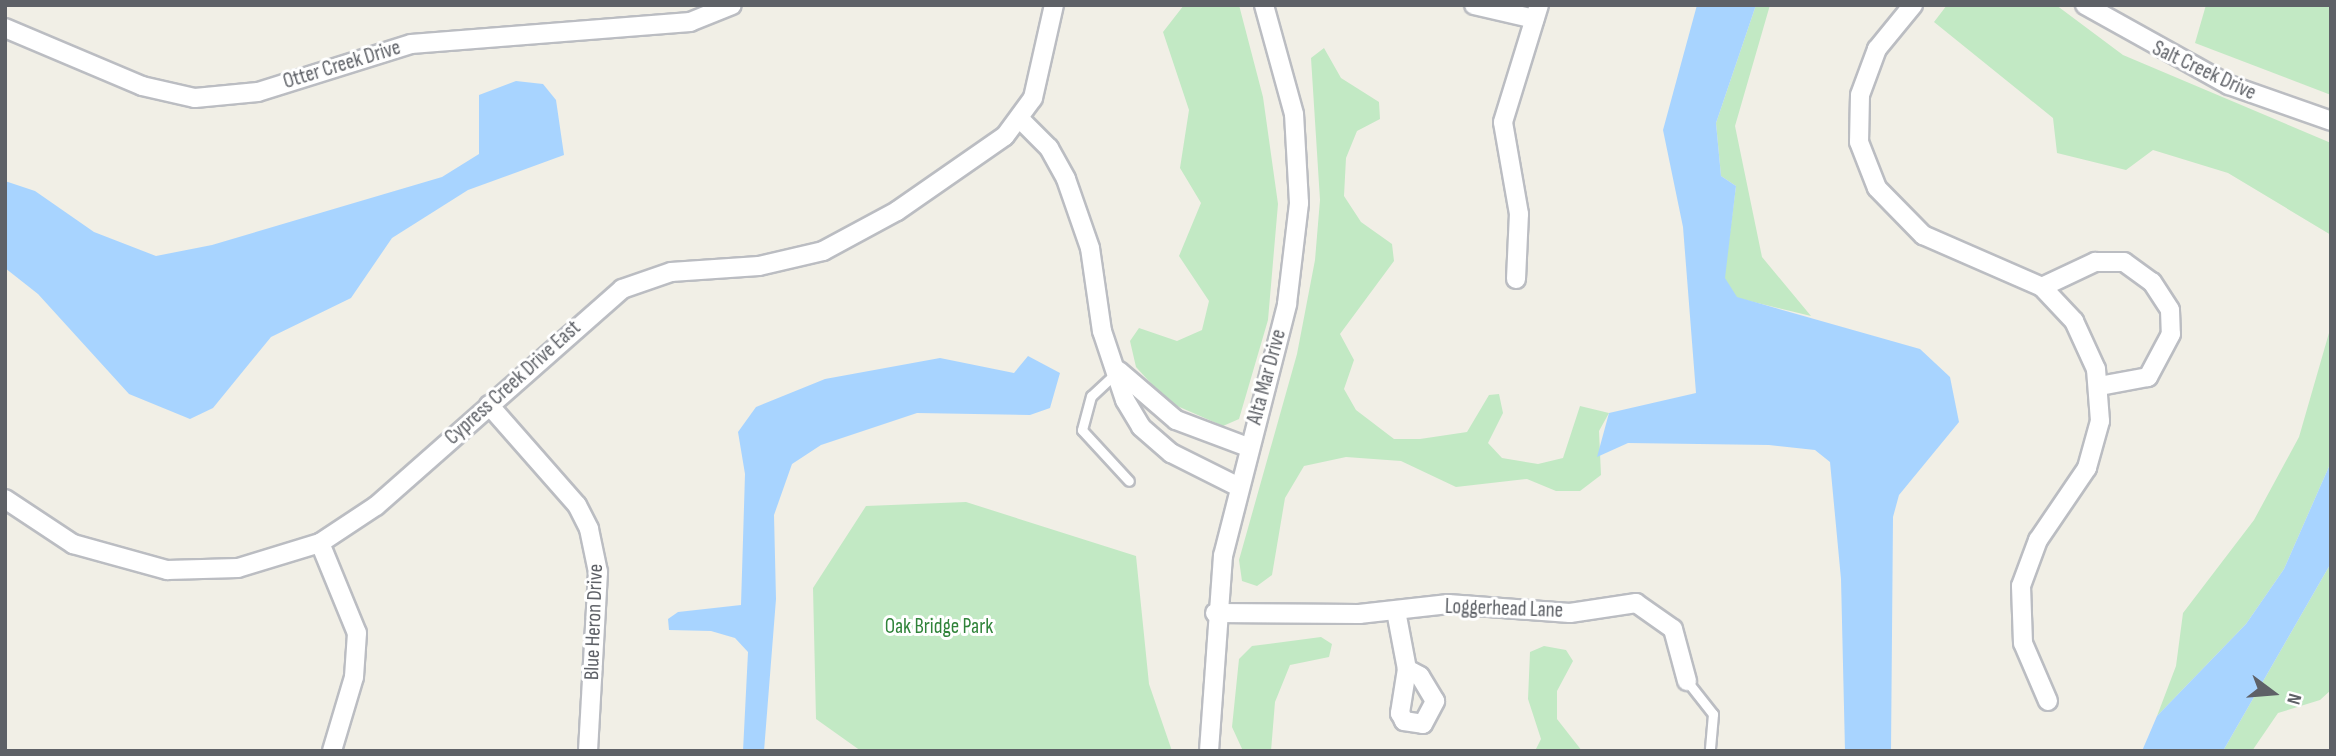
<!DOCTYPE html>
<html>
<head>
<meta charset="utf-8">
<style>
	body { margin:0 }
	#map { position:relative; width:2336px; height:756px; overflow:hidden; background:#f1efe6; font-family:"Sofia Sans Condensed",sans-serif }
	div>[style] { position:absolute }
	.green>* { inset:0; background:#c2e9c4 }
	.water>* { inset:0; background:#a8d4ff }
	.roads { filter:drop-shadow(2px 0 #bbbdc2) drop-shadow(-2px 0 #bbbdc2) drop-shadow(0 2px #bbbdc2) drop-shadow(0 -2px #bbbdc2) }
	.service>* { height:9px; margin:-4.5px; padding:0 4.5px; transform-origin:4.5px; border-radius:4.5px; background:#fff }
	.minor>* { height:18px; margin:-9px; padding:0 9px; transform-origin:9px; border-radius:9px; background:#fff }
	span { translate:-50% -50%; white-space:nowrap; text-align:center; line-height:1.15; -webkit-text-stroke:6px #fff; paint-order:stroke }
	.street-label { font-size:21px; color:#5e6167 }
	.park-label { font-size:21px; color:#30833a }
	.frame { position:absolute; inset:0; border:7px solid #5e6167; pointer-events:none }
	.north { position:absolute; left:2238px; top:658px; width:70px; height:70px; -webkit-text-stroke:5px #fff; paint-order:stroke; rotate:106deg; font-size:19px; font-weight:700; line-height:28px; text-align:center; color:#5e6167 }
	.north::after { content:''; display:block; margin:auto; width:24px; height:32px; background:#5e6167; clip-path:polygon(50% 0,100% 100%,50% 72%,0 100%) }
</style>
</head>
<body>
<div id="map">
	<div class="green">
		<div style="clip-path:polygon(1184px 5px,1239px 5px,1263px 97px,1278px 204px,1268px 320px,1239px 419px,1223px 426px,1168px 402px,1136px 367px,1130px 341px,1139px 328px,1177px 341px,1202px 330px,1209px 301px,1179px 256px,1201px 203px,1180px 168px,1189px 110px,1163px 32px)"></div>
		<div style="clip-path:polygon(1756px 5px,1770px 5px,1735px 126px,1762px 257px,1811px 316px,1737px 298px,1724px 278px,1736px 186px,1721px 176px,1716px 123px)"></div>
		<div style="clip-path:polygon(1947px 5px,2056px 5px,2123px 55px,2331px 143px,2331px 235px,2228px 173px,2153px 150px,2126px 170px,2057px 153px,2053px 118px,1934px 22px)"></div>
		<div style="clip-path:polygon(2206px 5px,2331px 5px,2331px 95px,2195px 43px)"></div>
		<div style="clip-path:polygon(1324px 48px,1341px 78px,1379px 102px,1380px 119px,1357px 131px,1346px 158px,1344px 196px,1361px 222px,1392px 244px,1394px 261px,1340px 334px,1354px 360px,1344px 389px,1356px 410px,1394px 439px,1420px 439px,1467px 432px,1489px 395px,1499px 394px,1503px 413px,1488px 443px,1502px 458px,1538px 464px,1563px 458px,1580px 406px,1609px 413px,1599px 431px,1601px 475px,1580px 491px,1556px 491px,1527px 479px,1456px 487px,1401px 461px,1346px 457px,1304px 466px,1285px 498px,1272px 575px,1257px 586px,1242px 581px,1239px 560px,1297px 354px,1315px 260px,1320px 200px,1311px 58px)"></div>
		<div style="clip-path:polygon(2331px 326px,2331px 462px,2284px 569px,2246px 624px,2157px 716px,2176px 666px,2183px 613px,2254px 520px,2299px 437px)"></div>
		<div style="clip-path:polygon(966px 502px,1136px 556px,1149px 684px,1172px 751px,861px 751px,816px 719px,813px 588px,866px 506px)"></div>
		<div style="clip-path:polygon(2331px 563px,2331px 690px,2320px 700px,2278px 713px,2252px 751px,2223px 751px)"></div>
		<div style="clip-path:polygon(1321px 637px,1332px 644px,1329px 657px,1290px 665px,1275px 702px,1271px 751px,1243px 751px,1232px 727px,1239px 659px,1252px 646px)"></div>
		<div style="clip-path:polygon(1544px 646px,1566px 650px,1573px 661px,1557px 691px,1557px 719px,1582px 751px,1535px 751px,1541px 739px,1528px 699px,1530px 652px)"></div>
	</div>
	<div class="water">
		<div style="clip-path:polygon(1697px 5px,1756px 5px,1716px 123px,1721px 176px,1736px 186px,1725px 278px,1737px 297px,1920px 349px,1950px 377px,1959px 422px,1899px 495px,1893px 517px,1891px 751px,1845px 751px,1841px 579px,1830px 462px,1815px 450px,1769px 445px,1628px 443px,1597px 457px,1609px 413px,1696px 393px,1683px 227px,1663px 130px)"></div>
		<div style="clip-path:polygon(516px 81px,543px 84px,556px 100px,564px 155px,468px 190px,392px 238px,351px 298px,271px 337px,213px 408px,190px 419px,129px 394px,38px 294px,5px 268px,5px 181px,35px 191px,94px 232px,156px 256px,212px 245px,442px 177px,479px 154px,479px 95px)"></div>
		<div style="clip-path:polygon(1028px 356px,1060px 373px,1050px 408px,1030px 415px,917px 413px,821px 445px,792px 464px,774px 515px,776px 599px,764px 751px,743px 751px,748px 652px,735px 638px,711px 631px,669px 630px,668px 619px,678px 612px,741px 605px,745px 474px,738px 432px,756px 407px,825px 379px,940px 358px,1014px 373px)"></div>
		<div style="clip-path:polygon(2331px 462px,2331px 563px,2223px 751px,2142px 751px,2157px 716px,2246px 624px,2284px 569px)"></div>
	</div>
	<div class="roads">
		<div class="service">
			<div style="left:1117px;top:372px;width:35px;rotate:137deg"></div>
			<div style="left:1091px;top:396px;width:35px;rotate:105deg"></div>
			<div style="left:1082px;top:430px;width:69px;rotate:47.3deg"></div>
			<div style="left:1687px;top:681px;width:42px;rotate:51.8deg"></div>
			<div style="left:1713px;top:714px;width:37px;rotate:95deg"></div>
		</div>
		<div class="minor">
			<div style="left:1474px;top:5px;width:62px;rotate:13.1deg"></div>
			<div style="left:1913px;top:5px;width:57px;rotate:129.3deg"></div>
			<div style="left:1877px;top:49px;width:49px;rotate:110.3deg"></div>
			<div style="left:1860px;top:95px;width:47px;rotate:91.2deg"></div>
			<div style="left:1859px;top:142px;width:49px;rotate:68.6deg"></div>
			<div style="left:1877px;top:188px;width:66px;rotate:45.6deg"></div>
			<div style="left:1923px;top:235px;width:130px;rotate:23.6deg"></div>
			<div style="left:2042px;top:287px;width:47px;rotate:46.7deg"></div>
			<div style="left:2074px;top:321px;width:53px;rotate:65.4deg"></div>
			<div style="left:2096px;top:369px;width:52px;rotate:85.6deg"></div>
			<div style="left:2100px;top:421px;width:49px;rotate:105.5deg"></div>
			<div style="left:2087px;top:468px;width:87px;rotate:124.2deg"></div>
			<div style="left:2038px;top:540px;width:49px;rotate:110.3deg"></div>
			<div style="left:2021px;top:586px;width:57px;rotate:88deg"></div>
			<div style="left:2023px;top:643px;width:63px;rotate:66.7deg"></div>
			<div style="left:2085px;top:5px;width:165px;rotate:29.1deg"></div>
			<div style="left:2229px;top:85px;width:108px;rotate:19.4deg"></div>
			<div style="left:5px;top:28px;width:149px;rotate:22.9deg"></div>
			<div style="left:142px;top:86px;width:54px;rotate:12.8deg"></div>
			<div style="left:195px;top:98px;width:63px;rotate:-5.4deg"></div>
			<div style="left:258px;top:92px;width:160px;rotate:-17.4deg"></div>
			<div style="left:411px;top:44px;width:280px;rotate:-4.5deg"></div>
			<div style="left:690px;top:22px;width:45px;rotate:-22deg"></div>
			<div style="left:1020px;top:119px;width:41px;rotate:45deg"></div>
			<div style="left:1049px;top:148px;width:35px;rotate:61deg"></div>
			<div style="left:1066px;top:179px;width:73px;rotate:70.8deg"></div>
			<div style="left:1090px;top:248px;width:84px;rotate:81.8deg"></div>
			<div style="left:1102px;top:331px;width:73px;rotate:71.6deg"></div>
			<div style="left:1125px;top:400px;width:31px;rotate:59deg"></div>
			<div style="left:1141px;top:427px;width:40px;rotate:41deg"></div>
			<div style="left:1171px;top:453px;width:74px;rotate:26.6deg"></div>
			<div style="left:1516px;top:279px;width:65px;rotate:-87.4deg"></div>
			<div style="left:1519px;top:214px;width:93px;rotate:-99.9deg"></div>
			<div style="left:1503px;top:122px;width:122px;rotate:-72.9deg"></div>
			<div style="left:2042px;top:287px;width:59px;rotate:-25.3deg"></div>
			<div style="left:2095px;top:262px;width:29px"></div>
			<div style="left:2124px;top:262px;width:34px;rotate:36deg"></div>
			<div style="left:2152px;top:282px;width:33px;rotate:57deg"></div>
			<div style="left:2170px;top:310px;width:24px;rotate:88deg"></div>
			<div style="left:2171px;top:334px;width:49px;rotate:118.1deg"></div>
			<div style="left:2148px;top:377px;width:50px;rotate:169.6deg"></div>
			<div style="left:1119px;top:371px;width:75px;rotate:40.7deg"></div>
			<div style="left:1176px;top:420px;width:77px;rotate:20.6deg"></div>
			<div style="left:489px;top:405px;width:133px;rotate:48.7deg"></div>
			<div style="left:577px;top:505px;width:27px;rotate:63deg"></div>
			<div style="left:589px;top:529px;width:44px;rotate:78.2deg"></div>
			<div style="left:598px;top:572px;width:179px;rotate:93.2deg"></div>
			<div style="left:5px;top:499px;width:82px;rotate:33.5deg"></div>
			<div style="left:73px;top:544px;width:98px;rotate:15.5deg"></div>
			<div style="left:167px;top:570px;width:71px;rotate:-1.6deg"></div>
			<div style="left:238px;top:568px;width:86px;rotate:-17deg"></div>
			<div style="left:320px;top:543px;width:67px;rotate:-33.5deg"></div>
			<div style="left:376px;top:506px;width:328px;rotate:-41.4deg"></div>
			<div style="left:622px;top:289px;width:52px;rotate:-19.1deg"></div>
			<div style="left:671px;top:272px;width:88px;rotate:-3.9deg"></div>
			<div style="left:759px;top:266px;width:66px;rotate:-13.2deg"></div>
			<div style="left:823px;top:251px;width:84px;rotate:-28.4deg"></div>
			<div style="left:897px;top:211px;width:131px;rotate:-34.8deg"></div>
			<div style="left:1005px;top:136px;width:47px;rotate:-53.6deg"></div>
			<div style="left:1033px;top:98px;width:95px;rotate:-77.3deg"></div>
			<div style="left:320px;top:543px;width:97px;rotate:67.7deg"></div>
			<div style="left:357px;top:633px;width:44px;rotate:93.9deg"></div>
			<div style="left:354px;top:677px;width:77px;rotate:106.6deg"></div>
			<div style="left:1396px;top:611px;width:59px;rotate:79.3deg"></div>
			<div style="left:1407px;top:669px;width:45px;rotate:99deg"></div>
			<div style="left:1400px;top:713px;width:9px;rotate:63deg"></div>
			<div style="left:1404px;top:721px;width:19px;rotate:9deg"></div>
			<div style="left:1423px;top:724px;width:26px;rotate:-62deg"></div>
			<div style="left:1435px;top:701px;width:29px;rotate:-121deg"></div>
			<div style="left:1420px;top:676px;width:15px;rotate:-152deg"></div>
			<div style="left:1215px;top:613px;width:144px;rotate:0.4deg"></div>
			<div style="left:1359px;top:614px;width:90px;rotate:-6.4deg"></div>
			<div style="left:1448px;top:604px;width:122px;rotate:4.2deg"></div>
			<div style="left:1570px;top:613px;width:67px;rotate:-8.6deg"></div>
			<div style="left:1636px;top:603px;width:45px;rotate:35.1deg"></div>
			<div style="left:1673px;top:629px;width:54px;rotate:74.9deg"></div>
			<div style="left:1209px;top:751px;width:196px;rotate:-85.9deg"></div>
			<div style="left:1223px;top:556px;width:260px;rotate:-75.7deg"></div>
			<div style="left:1287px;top:304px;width:102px;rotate:-83.2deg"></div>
			<div style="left:1299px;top:203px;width:89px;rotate:-93.2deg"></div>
			<div style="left:1294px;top:114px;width:113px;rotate:-105.4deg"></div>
		</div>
	</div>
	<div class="street-label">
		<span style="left:342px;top:65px;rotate:-17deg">Otter Creek Drive</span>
		<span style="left:2204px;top:71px;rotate:25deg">Salt Creek Drive</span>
		<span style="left:1267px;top:377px;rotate:-75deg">Alta Mar Drive</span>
		<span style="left:513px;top:383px;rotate:-42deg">Cypress Creek Drive East</span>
		<span style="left:1504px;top:609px;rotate:2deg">Loggerhead Lane</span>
		<span style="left:594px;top:622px;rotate:-88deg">Blue Heron Drive</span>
	</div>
	<div class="park-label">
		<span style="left:939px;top:627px">Oak Bridge Park</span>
	</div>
	<div class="frame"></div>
	<div class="north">N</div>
</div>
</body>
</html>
